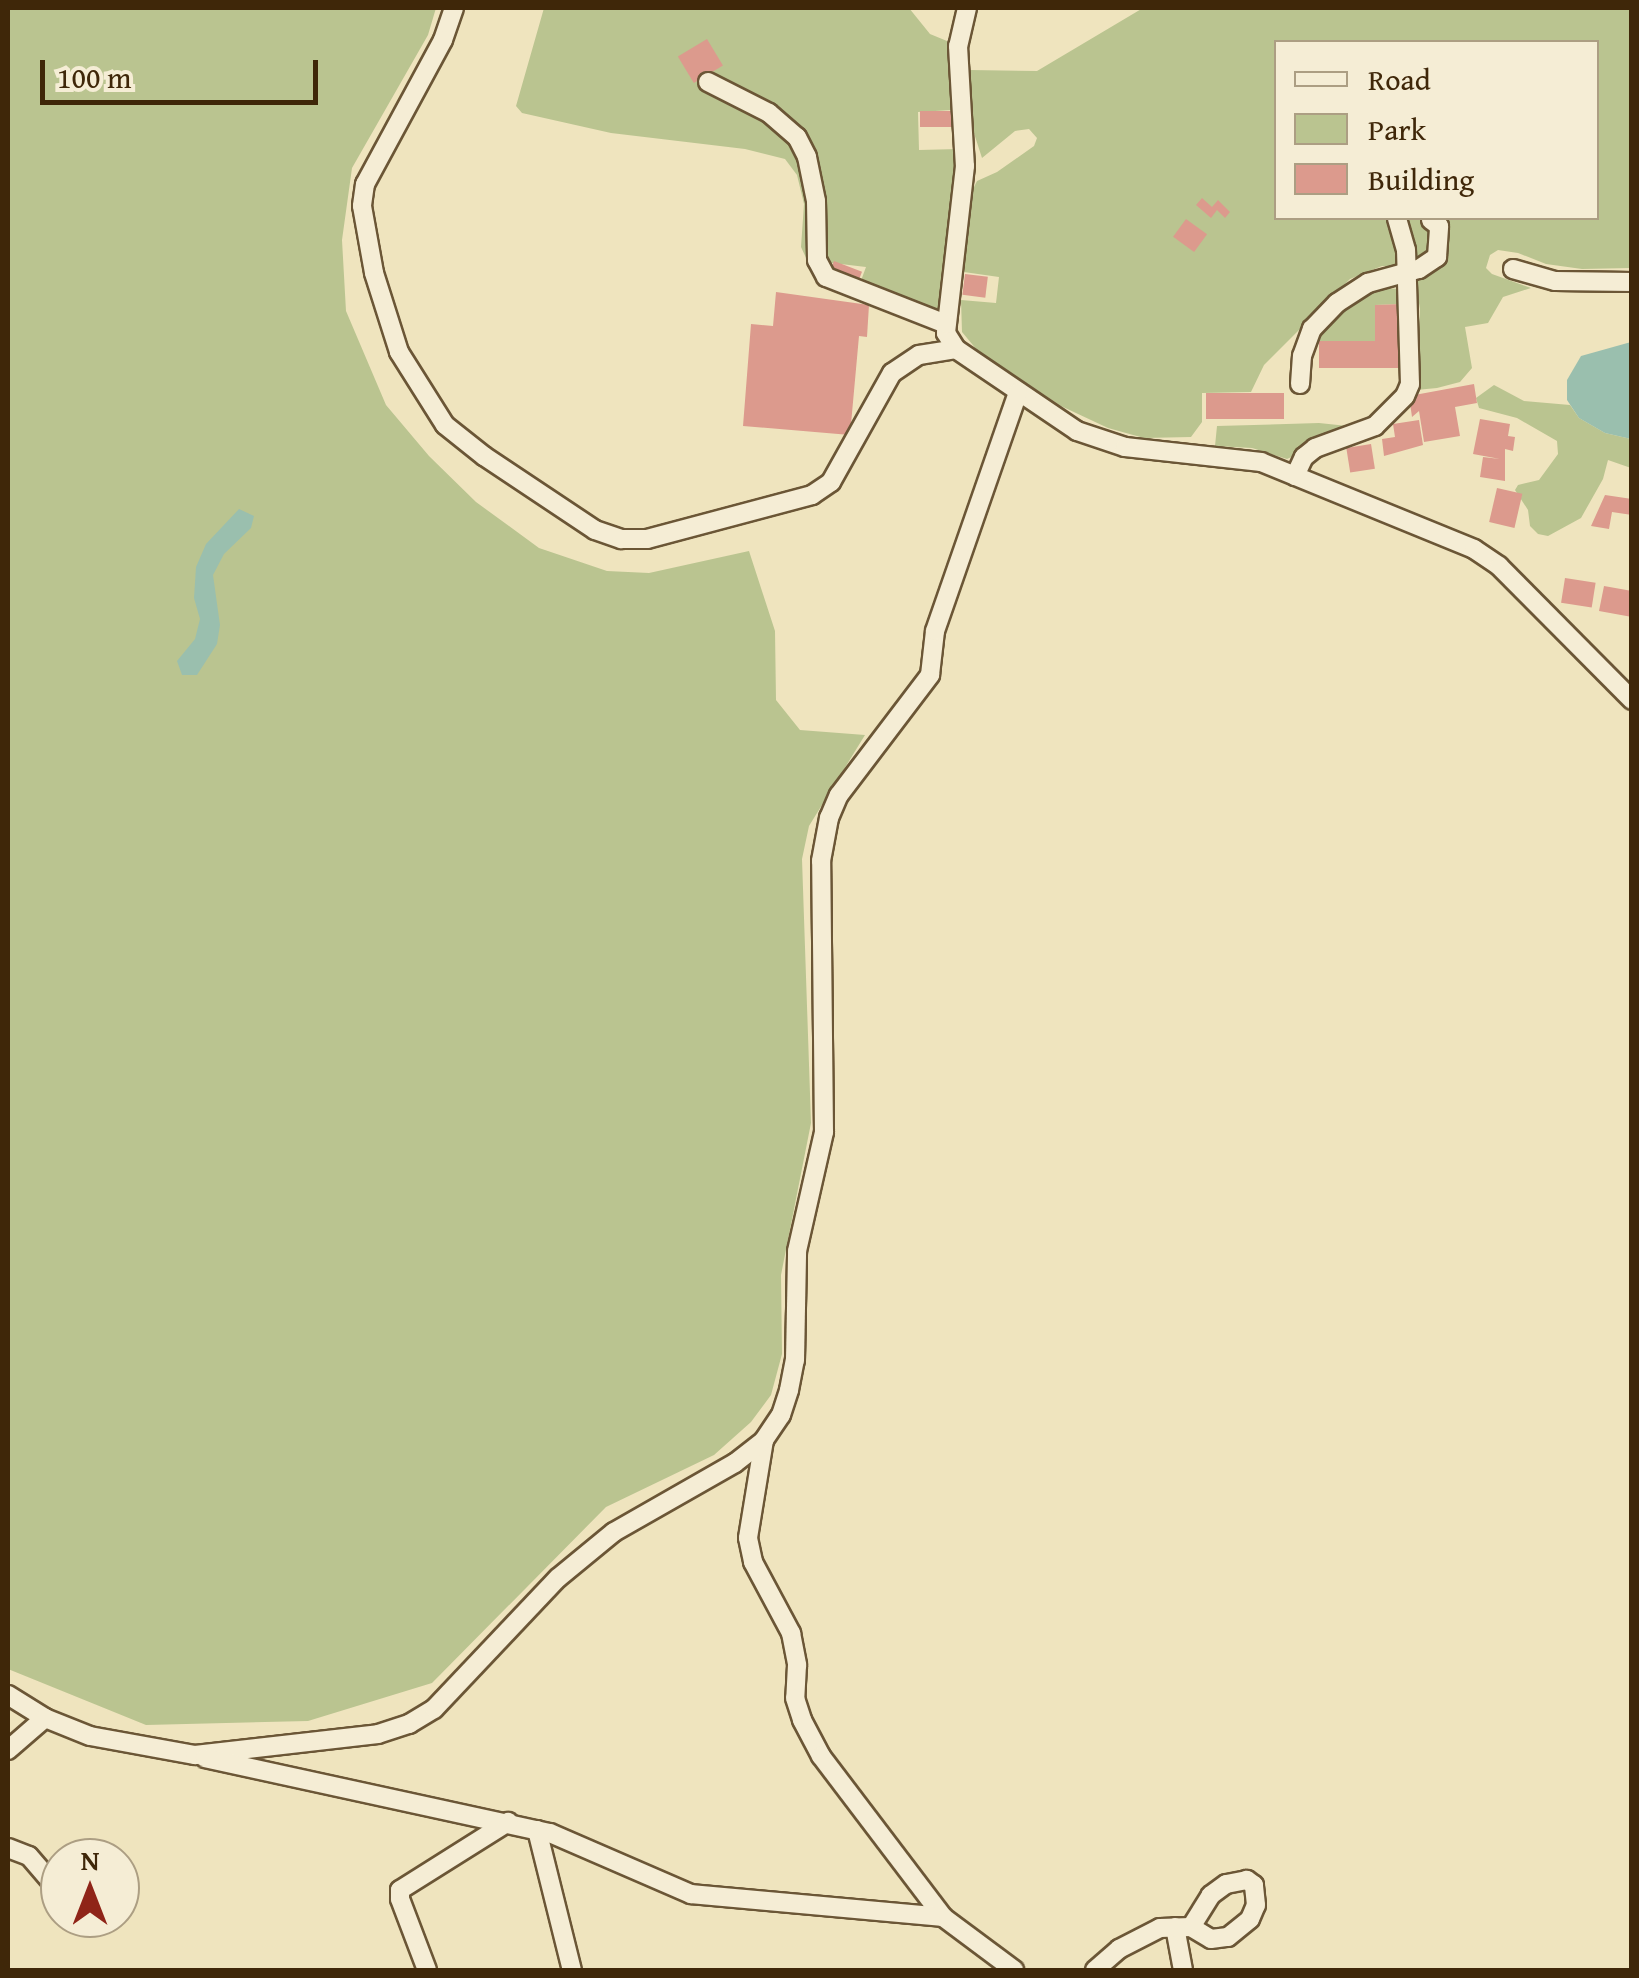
<!DOCTYPE html>
<html>
<head>
<meta charset="utf-8">
<style>
	body { margin:0 }
	#map { position:relative; width:1639px; height:1978px; overflow:hidden; background:#efe4be; font-family:"Gentium Book Plus",serif }
	div>[style] { position:absolute }
	.green>* { inset:0; background:#bac490 }
	.water>* { inset:0; background:#9abfae }
	.building>* { inset:0; background:#dc9a8d; transform-origin:0 0 }
	.roads { filter:drop-shadow(2px 0 #6b5636) drop-shadow(-2px 0 #6b5636) drop-shadow(0 2px #6b5636) drop-shadow(0 -2px #6b5636) }
	.minor>* { height:18px; margin:-9px; padding:0 9px; transform-origin:9px; border-radius:9px; background:#f5edd5 }
	span { translate:-50% -50%; white-space:nowrap; text-align:center; line-height:1.15; -webkit-text-stroke:8px #f5edd5; paint-order:stroke }
	.frame { position:absolute; inset:0; border:10px solid #3f2709; pointer-events:none }
	.legend { position:absolute; left:1274px; top:40px; width:325px; height:180px; box-sizing:border-box; background:#f5edd5; border:2px solid #ac9e83; margin:0; padding:12px 18px; list-style:none; font-size:30px; color:#3f2709 }
	.legend li { display:flex; align-items:center; gap:20px; height:50px }
	.legend b { width:50px; border:2px solid #ac9e83 }
	.north { position:absolute; left:40px; top:1838px; width:100px; height:100px; box-sizing:border-box; background:#f5edd5; border:2px solid #ac9e83; border-radius:50%; rotate:0deg; font-size:28px; font-weight:700; line-height:40px; text-align:center; color:#3f2709 }
	.north::after { content:''; display:block; margin:auto; width:35px; height:45px; background:#8f2418; clip-path:polygon(50% 0,100% 100%,50% 72%,0 100%) }
	.scale { position:absolute; left:40px; top:60px; width:278px; height:45px; box-sizing:border-box; border:5px solid #3f2709; border-top:0; padding-left:12px; font-size:30px; line-height:35px; white-space:nowrap; color:#3f2709; -webkit-text-stroke:8px #f5edd5; paint-order:stroke }
</style>
</head>
<body>
<div id="map">
	<div class="green">
		<div style="clip-path:polygon(8px 8px,436px 8px,428px 35px,352px 168px,342px 240px,346px 311px,386px 405px,429px 456px,476px 502px,539px 548px,607px 571px,649px 573px,749px 551px,775px 631px,776px 700px,800px 730px,865px 735px,809px 826px,802px 859px,811px 1123px,781px 1275px,782px 1354px,771px 1395px,751px 1422px,714px 1455px,606px 1507px,432px 1683px,308px 1721px,146px 1725px,8px 1669px)"></div>
		<div style="clip-path:polygon(544px 8px,909px 8px,930px 34px,947px 41px,952px 69px,952px 110px,918px 112px,919px 150px,959px 149px,942px 315px,859px 286px,866px 267px,807px 260px,801px 247px,804px 204px,797px 175px,785px 159px,745px 149px,611px 133px,522px 113px,516px 106px)"></div>
		<div style="clip-path:polygon(evenodd,1143px 8px,1631px 8px,1631px 268px,1582px 269px,1546px 264px,1518px 253px,1498px 250px,1490px 255px,1486px 268px,1492px 274px,1531px 288px,1503px 297px,1488px 323px,1465px 327px,1472px 368px,1460px 382px,1437px 388px,1416px 390px,1420px 309px,1415px 279px,1399px 266px,1382px 266px,1350px 279px,1264px 365px,1251px 392px,1202px 393px,1202px 422px,1191px 437px,1144px 438px,1108px 428px,1061px 406px,977px 350px,962px 332px,961px 300px,996px 303px,999px 277px,964px 272px,973px 189px,977px 181px,997px 172px,1034px 146px,1037px 138px,1029px 129px,1015px 131px,982px 158px,971px 124px,969px 70px,1037px 71px,1143px 8px,1276px 42px,1596px 42px,1596px 218px,1276px 218px,1276px 42px)"></div>
		<div style="clip-path:polygon(1384px 288px,1400px 289px,1402px 304px,1375px 305px,1375px 341px,1319px 341px,1330px 317px,1372px 290px)"></div>
		<div style="clip-path:polygon(1494px 385px,1524px 401px,1570px 405px,1579px 418px,1605px 433px,1631px 439px,1631px 468px,1608px 460px,1603px 479px,1581px 518px,1548px 536px,1538px 534px,1530px 526px,1528px 510px,1515px 490px,1518px 485px,1539px 480px,1558px 454px,1557px 441px,1517px 418px,1479px 408px,1476px 398px)"></div>
		<div style="clip-path:polygon(1319px 423px,1357px 427px,1287px 459px,1252px 448px,1215px 446px,1217px 426px)"></div>
	</div>
	<div class="water">
		<div style="clip-path:polygon(1631px 342px,1632px 342px,1631px 439px,1605px 433px,1579px 418px,1567px 400px,1567px 380px,1581px 356px)"></div>
		<div style="clip-path:polygon(239px 509px,254px 516px,251px 528px,224px 554px,213px 575px,220px 625px,217px 644px,197px 675px,182px 675px,177px 661px,195px 639px,200px 619px,194px 598px,196px 567px,206px 544px)"></div>
	</div>
	<div class="building">
		<div style="left:707px;top:39px;width:31px;height:34px;rotate:59deg"></div>
		<div style="left:955px;top:111px;width:16px;height:35px;rotate:90deg"></div>
		<div style="clip-path:polygon(1202px 198px,1212px 207px,1218px 200px,1230px 212px,1225px 218px,1217px 210px,1211px 218px,1196px 205px)"></div>
		<div style="left:1186px;top:219px;width:26px;height:22px;rotate:36deg"></div>
		<div style="left:834px;top:261px;width:30px;height:13px;rotate:21deg"></div>
		<div style="left:965px;top:274px;width:23px;height:21px;rotate:7deg"></div>
		<div style="clip-path:polygon(776px 292px,869px 305px,867px 337px,859px 336px,850px 435px,743px 426px,751px 324px,773px 326px)"></div>
		<div style="clip-path:polygon(1402px 304px,1403px 368px,1319px 368px,1319px 341px,1375px 341px,1375px 305px)"></div>
		<div style="clip-path:polygon(1474px 384px,1477px 403px,1455px 407px,1460px 436px,1424px 442px,1419px 411px,1412px 417px,1409px 396px)"></div>
		<div style="left:1284px;top:393px;width:26px;height:78px;rotate:90deg"></div>
		<div style="clip-path:polygon(1480px 419px,1510px 424px,1508px 436px,1515px 437px,1513px 451px,1505px 449px,1505px 481px,1480px 477px,1483px 457px,1500px 459px,1473px 454px)"></div>
		<div style="clip-path:polygon(1419px 420px,1423px 445px,1384px 456px,1382px 439px,1395px 437px,1393px 424px)"></div>
		<div style="left:1371px;top:444px;width:25px;height:25px;rotate:81deg"></div>
		<div style="left:1497px;top:488px;width:26px;height:35px;rotate:13deg"></div>
		<div style="clip-path:polygon(1605px 495px,1632px 499px,1632px 515px,1612px 512px,1609px 529px,1591px 526px)"></div>
		<div style="left:1565px;top:578px;width:31px;height:25px;rotate:9deg"></div>
		<div style="clip-path:polygon(1604px 586px,1632px 591px,1632px 617px,1599px 611px)"></div>
	</div>
	<div class="roads">
		<div class="minor">
			<div style="left:454px;top:8px;width:34px;rotate:109deg"></div>
			<div style="left:443px;top:40px;width:164px;rotate:118.4deg"></div>
			<div style="left:365px;top:184px;width:22px;rotate:98deg"></div>
			<div style="left:362px;top:206px;width:68px;rotate:79.8deg"></div>
			<div style="left:374px;top:273px;width:83px;rotate:72.4deg"></div>
			<div style="left:399px;top:352px;width:86px;rotate:57.8deg"></div>
			<div style="left:445px;top:425px;width:50px;rotate:38.5deg"></div>
			<div style="left:484px;top:456px;width:133px;rotate:33.7deg"></div>
			<div style="left:595px;top:530px;width:28px;rotate:19deg"></div>
			<div style="left:621px;top:539px;width:26px"></div>
			<div style="left:647px;top:539px;width:171px;rotate:-14.9deg"></div>
			<div style="left:812px;top:495px;width:23px;rotate:-34deg"></div>
			<div style="left:831px;top:482px;width:125px;rotate:-60.8deg"></div>
			<div style="left:892px;top:373px;width:32px;rotate:-34deg"></div>
			<div style="left:919px;top:355px;width:37px;rotate:-9deg"></div>
			<div style="left:967px;top:8px;width:39px;rotate:103deg"></div>
			<div style="left:958px;top:46px;width:120px;rotate:86.7deg"></div>
			<div style="left:965px;top:166px;width:168px;rotate:96.5deg"></div>
			<div style="left:946px;top:333px;width:19px;rotate:58deg"></div>
			<div style="left:956px;top:349px;width:146px;rotate:34.1deg"></div>
			<div style="left:1077px;top:431px;width:51px;rotate:18.4deg"></div>
			<div style="left:1125px;top:447px;width:137px;rotate:6.3deg"></div>
			<div style="left:1261px;top:462px;width:230px;rotate:22.2deg"></div>
			<div style="left:1474px;top:549px;width:30px;rotate:34deg"></div>
			<div style="left:1499px;top:566px;width:189px;rotate:45.2deg"></div>
			<div style="left:708px;top:82px;width:68px;rotate:26.9deg"></div>
			<div style="left:769px;top:113px;width:37px;rotate:41deg"></div>
			<div style="left:797px;top:137px;width:22px;rotate:63deg"></div>
			<div style="left:807px;top:157px;width:45px;rotate:78.4deg"></div>
			<div style="left:816px;top:201px;width:59px;rotate:89deg"></div>
			<div style="left:817px;top:260px;width:19px;rotate:62deg"></div>
			<div style="left:826px;top:277px;width:129px;rotate:21.4deg"></div>
			<div style="left:1513px;top:269px;width:44px;rotate:15.9deg"></div>
			<div style="left:1555px;top:281px;width:77px;rotate:0.7deg"></div>
			<div style="left:1300px;top:384px;width:28px;rotate:-86deg"></div>
			<div style="left:1302px;top:356px;width:29px;rotate:-70deg"></div>
			<div style="left:1312px;top:329px;width:36px;rotate:-46deg"></div>
			<div style="left:1337px;top:303px;width:37px;rotate:-33deg"></div>
			<div style="left:1368px;top:283px;width:53px;rotate:-15.4deg"></div>
			<div style="left:1419px;top:269px;width:22px;rotate:-34deg"></div>
			<div style="left:1437px;top:257px;width:31px;rotate:-86deg"></div>
			<div style="left:1439px;top:226px;width:10px;rotate:-143deg"></div>
			<div style="left:1295px;top:476px;width:21px;rotate:-65deg"></div>
			<div style="left:1304px;top:457px;width:14px;rotate:-39deg"></div>
			<div style="left:1315px;top:448px;width:64px;rotate:-20.1deg"></div>
			<div style="left:1375px;top:426px;width:42px;rotate:-45deg"></div>
			<div style="left:1405px;top:396px;width:13px;rotate:-67deg"></div>
			<div style="left:1410px;top:384px;width:134px;rotate:-91.7deg"></div>
			<div style="left:1406px;top:250px;width:33px;rotate:-106deg"></div>
			<div style="left:764px;top:1440px;width:99px;rotate:99.3deg"></div>
			<div style="left:748px;top:1538px;width:25px;rotate:78deg"></div>
			<div style="left:753px;top:1562px;width:81px;rotate:61.8deg"></div>
			<div style="left:791px;top:1633px;width:33px;rotate:79deg"></div>
			<div style="left:797px;top:1665px;width:33px;rotate:93deg"></div>
			<div style="left:795px;top:1698px;width:23px;rotate:72deg"></div>
			<div style="left:802px;top:1720px;width:41px;rotate:62.2deg"></div>
			<div style="left:821px;top:1756px;width:202px;rotate:52.8deg"></div>
			<div style="left:943px;top:1917px;width:89px;rotate:36.7deg"></div>
			<div style="left:8px;top:1695px;width:44px;rotate:31.9deg"></div>
			<div style="left:45px;top:1718px;width:48px;rotate:21.8deg"></div>
			<div style="left:90px;top:1736px;width:107px;rotate:10.3deg"></div>
			<div style="left:195px;top:1755px;width:184px;rotate:-6.5deg"></div>
			<div style="left:378px;top:1734px;width:33px;rotate:-18deg"></div>
			<div style="left:409px;top:1724px;width:29px;rotate:-31deg"></div>
			<div style="left:434px;top:1709px;width:180px;rotate:-46.6deg"></div>
			<div style="left:558px;top:1578px;width:72px;rotate:-39.4deg"></div>
			<div style="left:614px;top:1532px;width:139px;rotate:-29.7deg"></div>
			<div style="left:735px;top:1463px;width:37px;rotate:-38deg"></div>
			<div style="left:764px;top:1440px;width:30px;rotate:-56deg"></div>
			<div style="left:781px;top:1415px;width:26px;rotate:-72deg"></div>
			<div style="left:789px;top:1390px;width:31px;rotate:-79deg"></div>
			<div style="left:795px;top:1360px;width:109px;rotate:-88.9deg"></div>
			<div style="left:797px;top:1251px;width:122px;rotate:-77.2deg"></div>
			<div style="left:824px;top:1132px;width:271px;rotate:-90.6deg"></div>
			<div style="left:821px;top:861px;width:44px;rotate:-79.5deg"></div>
			<div style="left:829px;top:818px;width:25px;rotate:-67deg"></div>
			<div style="left:839px;top:795px;width:151px;rotate:-52.8deg"></div>
			<div style="left:930px;top:675px;width:44px;rotate:-83.5deg"></div>
			<div style="left:935px;top:631px;width:253px;rotate:-70.8deg"></div>
			<div style="left:8px;top:1750px;width:49px;rotate:-40.9deg"></div>
			<div style="left:205px;top:1758px;width:353px;rotate:12.3deg"></div>
			<div style="left:550px;top:1833px;width:154px;rotate:23.4deg"></div>
			<div style="left:691px;top:1894px;width:253px;rotate:5.2deg"></div>
			<div style="left:537px;top:1830px;width:144px;rotate:76deg"></div>
			<div style="left:8px;top:1848px;width:22px;rotate:21deg"></div>
			<div style="left:29px;top:1856px;width:48px;rotate:49.3deg"></div>
			<div style="left:1175px;top:1927px;width:44px;rotate:79.5deg"></div>
			<div style="left:427px;top:1970px;width:76px;rotate:-110.8deg"></div>
			<div style="left:400px;top:1899px;width:9px;rotate:-90deg"></div>
			<div style="left:400px;top:1890px;width:128px;rotate:-32.2deg"></div>
			<div style="left:1095px;top:1970px;width:32px;rotate:-41deg"></div>
			<div style="left:1119px;top:1949px;width:46px;rotate:-27.1deg"></div>
			<div style="left:1160px;top:1928px;width:31px;rotate:-2deg"></div>
			<div style="left:1191px;top:1927px;width:23px;rotate:31deg"></div>
			<div style="left:1211px;top:1939px;width:17px;rotate:-7deg"></div>
			<div style="left:1228px;top:1937px;width:28px;rotate:-39deg"></div>
			<div style="left:1250px;top:1919px;width:15px;rotate:-67deg"></div>
			<div style="left:1256px;top:1905px;width:20px;rotate:-96deg"></div>
			<div style="left:1254px;top:1885px;width:9px;rotate:-144deg"></div>
			<div style="left:1247px;top:1880px;width:21px;rotate:169deg"></div>
			<div style="left:1226px;top:1884px;width:19px;rotate:144deg"></div>
			<div style="left:1211px;top:1895px;width:38px;rotate:122deg"></div>
		</div>
	</div>
	<div class="frame"></div>
	<ul class="legend">
	<li><b style="height:12px;background:#f5edd5"></b>Road</li>
	<li><b style="height:28px;background:#bac490"></b>Park</li>
	<li><b style="height:28px;background:#dc9a8d"></b>Building</li>
	</ul>
	<div class="north">N</div>
	<div class="scale">100 m</div>
</div>
</body>
</html>
